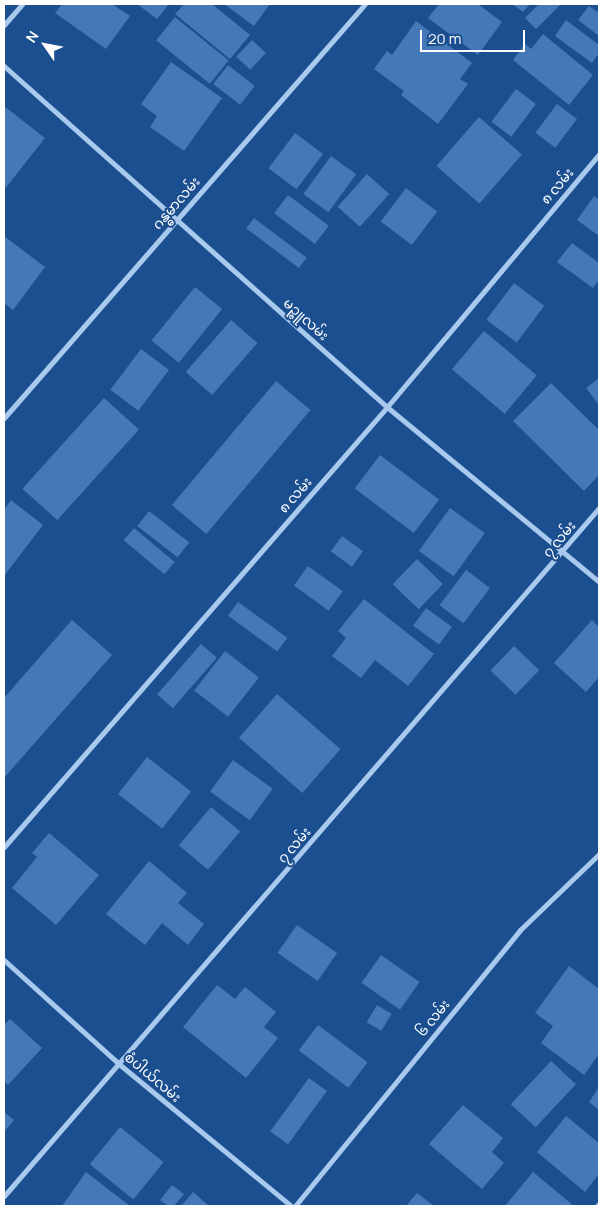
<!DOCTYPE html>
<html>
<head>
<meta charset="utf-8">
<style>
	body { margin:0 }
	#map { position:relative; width:603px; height:1210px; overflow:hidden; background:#1b4f8f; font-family:Manrope,"Noto Sans Myanmar",sans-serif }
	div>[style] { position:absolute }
	.building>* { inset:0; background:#4478b7; transform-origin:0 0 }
	.street>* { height:5px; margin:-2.5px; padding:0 2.5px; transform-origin:2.5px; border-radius:2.5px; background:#a9c9ee }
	span { translate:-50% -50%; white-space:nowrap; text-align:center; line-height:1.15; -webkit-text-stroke:4px #1b4f8f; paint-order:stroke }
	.street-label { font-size:14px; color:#fff }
	.frame { position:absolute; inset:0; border:5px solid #fff; pointer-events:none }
	.north { position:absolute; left:20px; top:20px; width:50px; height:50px; -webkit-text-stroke:4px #1b4f8f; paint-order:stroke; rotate:303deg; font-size:14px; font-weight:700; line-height:20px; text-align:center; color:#fff }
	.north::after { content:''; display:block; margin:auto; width:18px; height:22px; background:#fff; clip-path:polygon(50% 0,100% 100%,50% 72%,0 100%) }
	.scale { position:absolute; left:420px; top:30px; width:105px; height:22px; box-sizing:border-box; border:2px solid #fff; border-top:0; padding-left:6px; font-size:15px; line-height:18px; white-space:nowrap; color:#fff; -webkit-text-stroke:4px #1b4f8f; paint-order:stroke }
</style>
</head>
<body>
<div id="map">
	<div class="building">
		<div style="clip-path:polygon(62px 4px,112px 4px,130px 16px,106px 49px,55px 13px)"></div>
		<div style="clip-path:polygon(137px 4px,169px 4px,157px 19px)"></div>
		<div style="clip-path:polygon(184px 4px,212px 4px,250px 35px,230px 59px,175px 14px)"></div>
		<div style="clip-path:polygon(224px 4px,270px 4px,254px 26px)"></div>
		<div style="clip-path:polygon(439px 4px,478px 4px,502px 22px,478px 55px,428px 18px)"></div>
		<div style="clip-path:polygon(512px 4px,530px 4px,523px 12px)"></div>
		<div style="clip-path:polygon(539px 4px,561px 4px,536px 29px,525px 18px)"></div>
		<div style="clip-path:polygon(589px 6px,599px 13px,599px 36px,578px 20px)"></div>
		<div style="left:175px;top:17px;width:69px;height:30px;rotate:39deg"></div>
		<div style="clip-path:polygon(566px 20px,599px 45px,599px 53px,592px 63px,555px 36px)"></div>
		<div style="clip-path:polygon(416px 21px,472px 63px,460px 79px,468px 84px,438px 124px,401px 95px,404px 91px,374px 69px,387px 51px,392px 55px)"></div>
		<div style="clip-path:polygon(543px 34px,593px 75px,569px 105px,513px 60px,525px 44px,531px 49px)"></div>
		<div style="left:252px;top:40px;width:19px;height:23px;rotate:43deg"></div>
		<div style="clip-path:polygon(171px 62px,222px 98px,184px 151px,150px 127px,157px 116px,141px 104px)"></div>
		<div style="left:228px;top:65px;width:34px;height:24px;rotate:38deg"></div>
		<div style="left:516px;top:89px;width:25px;height:41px;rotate:37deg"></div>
		<div style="left:557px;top:104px;width:25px;height:36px;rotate:37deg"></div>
		<div style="clip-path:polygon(4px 106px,45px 138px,4px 190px)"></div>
		<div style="left:479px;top:117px;width:57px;height:65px;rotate:41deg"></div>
		<div style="left:295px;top:133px;width:35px;height:44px;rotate:37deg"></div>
		<div style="left:331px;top:156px;width:31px;height:47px;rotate:36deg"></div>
		<div style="left:367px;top:174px;width:30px;height:44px;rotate:42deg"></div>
		<div style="left:406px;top:188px;width:39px;height:42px;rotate:37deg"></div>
		<div style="left:288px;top:195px;width:51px;height:23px;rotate:37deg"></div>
		<div style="clip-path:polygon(594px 196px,599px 200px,599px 236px,577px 220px)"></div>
		<div style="left:254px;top:218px;width:66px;height:13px;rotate:37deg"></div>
		<div style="clip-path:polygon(4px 236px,45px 267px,13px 310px,4px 303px)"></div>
		<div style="clip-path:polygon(572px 243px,599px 263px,599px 280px,593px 288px,557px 262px)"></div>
		<div style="left:514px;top:283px;width:38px;height:46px;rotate:37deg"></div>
		<div style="left:195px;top:287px;width:35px;height:69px;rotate:39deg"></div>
		<div style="left:231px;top:320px;width:35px;height:69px;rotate:41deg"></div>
		<div style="left:484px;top:331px;width:69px;height:50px;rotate:40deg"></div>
		<div style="left:141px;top:349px;width:35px;height:51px;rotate:37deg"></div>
		<div style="clip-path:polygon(599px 378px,599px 405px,586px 388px)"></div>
		<div style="left:276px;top:381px;width:45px;height:162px;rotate:40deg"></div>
		<div style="clip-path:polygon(551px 383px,599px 430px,599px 475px,584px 491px,513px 421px)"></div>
		<div style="left:104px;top:398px;width:47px;height:122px;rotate:42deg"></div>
		<div style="left:380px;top:455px;width:74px;height:42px;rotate:37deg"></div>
		<div style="clip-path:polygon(11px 500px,43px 525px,4px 576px,4px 510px)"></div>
		<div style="left:450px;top:508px;width:43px;height:53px;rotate:36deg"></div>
		<div style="left:149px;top:511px;width:51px;height:19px;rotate:38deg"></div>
		<div style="left:134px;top:528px;width:53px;height:16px;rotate:40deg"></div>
		<div style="left:342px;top:536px;width:26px;height:19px;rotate:36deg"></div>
		<div style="left:417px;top:559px;width:36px;height:35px;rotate:44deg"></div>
		<div style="left:308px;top:566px;width:43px;height:24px;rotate:36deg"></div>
		<div style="left:466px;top:570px;width:30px;height:44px;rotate:37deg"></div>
		<div style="clip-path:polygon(364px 599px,434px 654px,408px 686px,375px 660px,361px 678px,332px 656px,346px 638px,338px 631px)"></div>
		<div style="left:238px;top:602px;width:61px;height:17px;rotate:36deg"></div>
		<div style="left:426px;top:608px;width:32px;height:22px;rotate:36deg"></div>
		<div style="clip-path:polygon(72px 620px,112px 655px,4px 778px,4px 698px)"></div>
		<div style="clip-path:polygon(592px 620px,599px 627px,599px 677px,586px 692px,554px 663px)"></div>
		<div style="left:201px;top:644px;width:21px;height:67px;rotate:41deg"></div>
		<div style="left:514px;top:646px;width:35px;height:34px;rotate:44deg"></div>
		<div style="left:225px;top:651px;width:43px;height:50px;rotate:38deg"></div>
		<div style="left:277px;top:694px;width:84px;height:58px;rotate:41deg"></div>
		<div style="left:147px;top:757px;width:56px;height:47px;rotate:38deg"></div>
		<div style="left:233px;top:760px;width:49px;height:39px;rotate:36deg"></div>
		<div style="left:211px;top:807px;width:38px;height:50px;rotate:40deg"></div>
		<div style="clip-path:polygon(49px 833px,99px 875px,56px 925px,12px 888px,37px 857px,32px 853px)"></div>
		<div style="clip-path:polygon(149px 861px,187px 893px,178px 903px,204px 924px,188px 945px,162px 923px,145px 945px,106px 914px)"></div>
		<div style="left:297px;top:925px;width:49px;height:34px;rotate:35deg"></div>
		<div style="left:381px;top:955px;width:47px;height:34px;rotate:35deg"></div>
		<div style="clip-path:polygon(569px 966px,599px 989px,599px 1054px,584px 1075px,541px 1043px,553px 1026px,535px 1013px)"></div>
		<div style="clip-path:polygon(217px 985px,235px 999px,245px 987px,276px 1012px,264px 1027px,278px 1038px,246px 1078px,183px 1027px)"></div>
		<div style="left:377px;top:1005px;width:17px;height:20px;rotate:31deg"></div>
		<div style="clip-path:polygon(10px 1019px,42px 1048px,8px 1085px,4px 1081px,4px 1025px)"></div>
		<div style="left:318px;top:1025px;width:62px;height:32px;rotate:37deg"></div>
		<div style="left:551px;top:1061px;width:34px;height:59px;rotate:43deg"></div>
		<div style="left:309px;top:1078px;width:22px;height:66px;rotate:36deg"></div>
		<div style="clip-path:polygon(599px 1087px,599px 1110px,589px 1102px)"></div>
		<div style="clip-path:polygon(463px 1105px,503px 1138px,492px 1152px,504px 1163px,482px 1189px,429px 1144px)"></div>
		<div style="clip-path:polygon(4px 1112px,14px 1120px,4px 1132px)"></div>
		<div style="clip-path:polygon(566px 1116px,599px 1143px,599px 1174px,585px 1192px,537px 1152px)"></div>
		<div style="left:120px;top:1127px;width:56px;height:48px;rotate:39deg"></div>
		<div style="clip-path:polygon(86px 1172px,130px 1206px,62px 1206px)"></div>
		<div style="clip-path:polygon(533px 1172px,574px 1206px,505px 1206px)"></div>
		<div style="clip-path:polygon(172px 1185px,184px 1194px,174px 1206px,168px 1206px,160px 1200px)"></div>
		<div style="clip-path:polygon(193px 1192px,209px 1206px,181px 1206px)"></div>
		<div style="clip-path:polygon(417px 1193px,434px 1206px,406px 1206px)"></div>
	</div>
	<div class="street">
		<div style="left:4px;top:25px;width:28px;rotate:-49deg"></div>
		<div style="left:4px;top:66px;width:513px;rotate:41.68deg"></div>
		<div style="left:387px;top:407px;width:275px;rotate:39.5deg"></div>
		<div style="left:4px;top:418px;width:549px;rotate:-48.91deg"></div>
		<div style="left:4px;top:847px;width:583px;rotate:-48.96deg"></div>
		<div style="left:387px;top:407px;width:330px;rotate:-50deg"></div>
		<div style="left:4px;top:960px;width:155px;rotate:42.1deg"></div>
		<div style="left:119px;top:1064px;width:223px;rotate:39.5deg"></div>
		<div style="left:4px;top:1196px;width:910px;rotate:-49.15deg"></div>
		<div style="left:295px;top:1206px;width:356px;rotate:-50.8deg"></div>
		<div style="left:520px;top:930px;width:110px;rotate:-43.9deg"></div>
		<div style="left:597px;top:1206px;width:3px;rotate:-45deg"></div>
	</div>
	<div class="street-label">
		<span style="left:557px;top:186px;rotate:-50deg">၈ လမ်း</span>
		<span style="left:176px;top:203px;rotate:-49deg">ဂန္ဓမာလမ်း</span>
		<span style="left:306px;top:319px;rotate:42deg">မဉ္ဇူလမ်း</span>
		<span style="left:295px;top:495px;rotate:-49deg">၈ လမ်း</span>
		<span style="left:559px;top:539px;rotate:-50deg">၇ လမ်း</span>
		<span style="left:294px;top:845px;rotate:-49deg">၇ လမ်း</span>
		<span style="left:433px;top:1018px;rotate:-51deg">၆ လမ်း</span>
		<span style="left:153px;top:1077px;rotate:40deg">စံပါယ်လမ်း</span>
	</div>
	<div class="frame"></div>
	<div class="north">N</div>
	<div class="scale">20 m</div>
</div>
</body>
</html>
